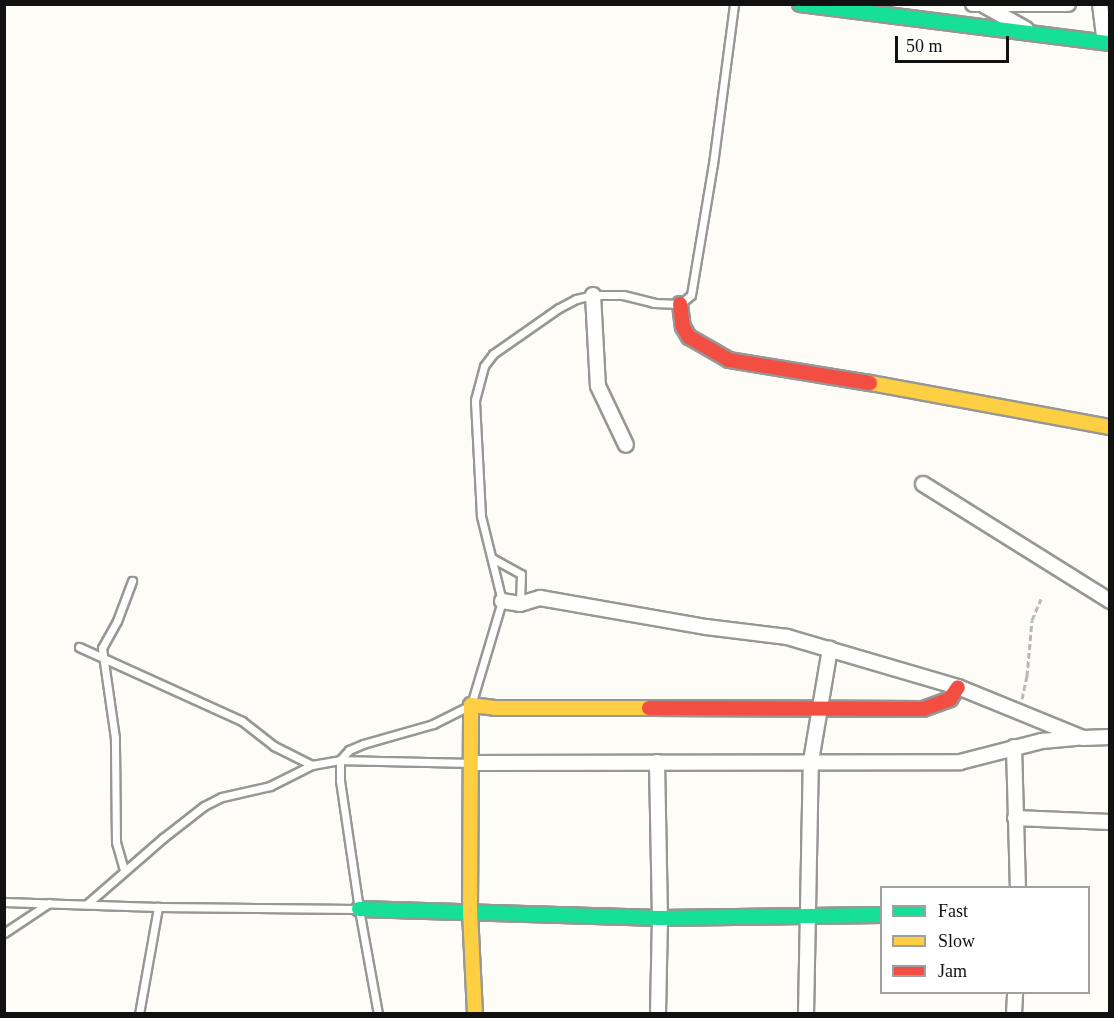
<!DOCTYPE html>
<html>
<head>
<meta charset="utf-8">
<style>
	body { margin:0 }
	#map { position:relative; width:1114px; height:1018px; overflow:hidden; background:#fdfcf7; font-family:Georgia,serif }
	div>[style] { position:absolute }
	.path>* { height:3px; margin-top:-1.5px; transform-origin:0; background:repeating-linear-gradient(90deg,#b9b9b8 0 6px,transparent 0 9px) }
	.roads { filter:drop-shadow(2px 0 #979795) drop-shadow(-2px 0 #979795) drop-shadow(0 2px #979795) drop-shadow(0 -2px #979795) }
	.lane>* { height:7px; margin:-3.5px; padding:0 3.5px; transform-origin:3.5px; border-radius:3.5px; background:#fffffe }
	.street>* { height:14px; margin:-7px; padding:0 7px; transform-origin:7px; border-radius:7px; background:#fffffe }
	.fast>* { height:14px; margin:-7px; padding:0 7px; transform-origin:7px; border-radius:7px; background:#16e098 }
	.slow>* { height:14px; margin:-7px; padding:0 7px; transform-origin:7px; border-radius:7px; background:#ffcf43 }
	.jam>* { height:14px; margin:-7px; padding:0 7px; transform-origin:7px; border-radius:7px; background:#f24e42 }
	span { translate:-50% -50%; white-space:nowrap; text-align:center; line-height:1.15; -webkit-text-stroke:6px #fff; paint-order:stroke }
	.frame { position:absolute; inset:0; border:6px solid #111; pointer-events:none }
	.legend { position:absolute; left:880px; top:886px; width:210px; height:108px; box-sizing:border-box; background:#fff; border:2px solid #a0a0a0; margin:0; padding:8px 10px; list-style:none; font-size:18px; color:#111 }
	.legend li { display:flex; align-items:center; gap:12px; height:30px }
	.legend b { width:30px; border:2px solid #a0a0a0 }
	.scale { position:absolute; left:895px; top:36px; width:114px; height:27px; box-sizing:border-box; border:3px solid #111; border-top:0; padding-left:8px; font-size:18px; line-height:21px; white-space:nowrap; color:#111; -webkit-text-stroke:4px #fff; paint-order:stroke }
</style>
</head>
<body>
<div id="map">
	<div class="path">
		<div style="left:1022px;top:699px;width:24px;rotate:-78deg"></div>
		<div style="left:1027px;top:676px;width:56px;rotate:-84.9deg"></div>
		<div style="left:1032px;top:620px;width:23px;rotate:-67deg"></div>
	</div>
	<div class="roads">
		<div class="lane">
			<div style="left:492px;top:558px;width:33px;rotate:29deg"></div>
			<div style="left:521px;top:574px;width:30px;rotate:92deg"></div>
			<div style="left:79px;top:647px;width:179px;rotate:24.4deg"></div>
			<div style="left:242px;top:721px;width:41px;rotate:38deg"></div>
			<div style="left:274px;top:746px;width:42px;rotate:26.6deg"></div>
			<div style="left:124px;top:870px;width:29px;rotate:-106deg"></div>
			<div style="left:116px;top:842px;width:104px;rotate:-90.6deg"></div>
			<div style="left:115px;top:738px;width:91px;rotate:-98.2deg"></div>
			<div style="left:102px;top:648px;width:31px;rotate:-61deg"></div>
			<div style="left:117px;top:621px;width:43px;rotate:-69.4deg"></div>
			<div style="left:4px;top:902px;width:154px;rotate:1.9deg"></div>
			<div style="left:158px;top:907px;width:198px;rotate:0.6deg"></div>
			<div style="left:87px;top:904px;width:101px;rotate:-41deg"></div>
			<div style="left:163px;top:838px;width:52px;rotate:-38deg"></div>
			<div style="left:204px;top:806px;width:20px;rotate:-27deg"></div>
			<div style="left:222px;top:797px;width:49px;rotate:-12.9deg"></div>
			<div style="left:270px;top:786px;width:47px;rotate:-26.6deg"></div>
			<div style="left:312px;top:765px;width:28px;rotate:-10deg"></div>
			<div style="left:340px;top:760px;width:129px;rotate:1.3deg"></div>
			<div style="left:4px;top:933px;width:54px;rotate:-33.7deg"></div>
			<div style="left:139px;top:1014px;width:109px;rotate:-79.9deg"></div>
			<div style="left:378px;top:1014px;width:107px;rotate:-100.3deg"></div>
			<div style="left:359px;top:909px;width:130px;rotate:-98.4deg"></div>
			<div style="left:340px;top:780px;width:20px;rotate:-90deg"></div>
			<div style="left:340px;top:760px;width:13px;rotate:-48deg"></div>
			<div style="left:349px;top:750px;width:15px;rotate:-23deg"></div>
			<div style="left:363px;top:744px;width:73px;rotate:-15.9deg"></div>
			<div style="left:433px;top:724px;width:42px;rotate:-26.6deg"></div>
			<div style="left:471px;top:705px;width:109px;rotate:-73.4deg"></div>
			<div style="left:502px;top:601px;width:88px;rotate:-103.9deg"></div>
			<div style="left:481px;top:516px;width:116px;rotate:-93deg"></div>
			<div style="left:475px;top:400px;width:35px;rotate:-75deg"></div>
			<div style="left:484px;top:366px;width:15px;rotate:-53deg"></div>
			<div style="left:493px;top:354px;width:80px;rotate:-34.9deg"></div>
			<div style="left:559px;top:308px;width:19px;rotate:-28deg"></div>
			<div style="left:576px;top:299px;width:17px;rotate:-13deg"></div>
			<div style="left:593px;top:295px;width:30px"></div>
			<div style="left:623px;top:295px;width:32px;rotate:14deg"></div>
			<div style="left:654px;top:303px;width:26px;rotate:2deg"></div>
			<div style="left:680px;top:304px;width:14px;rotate:-39deg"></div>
			<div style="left:691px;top:295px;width:133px;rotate:-80.5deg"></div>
			<div style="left:713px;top:164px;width:161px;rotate:-82.5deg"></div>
		</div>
		<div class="street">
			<div style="left:973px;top:4px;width:95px"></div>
			<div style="left:1100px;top:4px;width:38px;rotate:83deg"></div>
			<div style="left:985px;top:6px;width:47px;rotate:29.3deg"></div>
			<div style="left:593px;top:295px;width:91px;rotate:86.9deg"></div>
			<div style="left:598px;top:386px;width:65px;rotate:64.6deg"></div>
			<div style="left:923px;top:484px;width:221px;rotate:32deg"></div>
			<div style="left:502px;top:601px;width:18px;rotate:9deg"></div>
			<div style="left:520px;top:604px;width:21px;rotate:-17deg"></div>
			<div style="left:540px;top:598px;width:169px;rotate:9.9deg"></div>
			<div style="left:706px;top:627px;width:82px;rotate:7deg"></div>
			<div style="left:787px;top:637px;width:178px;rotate:16.3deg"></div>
			<div style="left:958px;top:687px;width:135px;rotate:22.2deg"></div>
			<div style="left:1083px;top:738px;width:27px;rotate:-2deg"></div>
			<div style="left:1014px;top:747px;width:141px;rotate:88.4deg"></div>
			<div style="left:657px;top:762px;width:156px;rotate:88.9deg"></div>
			<div style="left:660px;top:918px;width:96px;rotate:91.2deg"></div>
			<div style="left:471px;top:763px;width:489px;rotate:-0.1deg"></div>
			<div style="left:960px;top:762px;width:85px;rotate:-14.4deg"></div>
			<div style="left:1042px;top:741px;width:36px;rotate:-5deg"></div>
			<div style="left:1015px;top:818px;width:95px;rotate:2.4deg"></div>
			<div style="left:806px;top:1014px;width:253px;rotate:-88.9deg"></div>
			<div style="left:811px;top:761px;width:114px;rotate:-80.4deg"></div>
			<div style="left:1014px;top:1014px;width:22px;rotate:-87deg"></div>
		</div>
		<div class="fast">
			<div style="left:800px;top:4px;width:312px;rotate:7.2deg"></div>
			<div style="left:359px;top:909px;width:301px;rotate:1.7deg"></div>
			<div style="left:660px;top:918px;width:222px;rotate:-0.8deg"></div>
		</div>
		<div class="slow">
			<div style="left:870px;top:383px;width:244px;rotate:10.4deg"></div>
			<div style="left:475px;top:1014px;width:103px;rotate:-92.8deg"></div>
			<div style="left:470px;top:911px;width:206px;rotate:-89.7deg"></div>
			<div style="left:471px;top:705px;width:24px;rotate:7deg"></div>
			<div style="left:495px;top:708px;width:154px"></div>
		</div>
		<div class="jam">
			<div style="left:680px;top:304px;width:23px;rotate:83deg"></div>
			<div style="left:683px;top:327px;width:12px;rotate:59deg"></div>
			<div style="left:689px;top:337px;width:46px;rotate:29.9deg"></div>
			<div style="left:729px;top:360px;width:143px;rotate:9.3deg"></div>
			<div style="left:649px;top:708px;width:274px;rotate:0.2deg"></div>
			<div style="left:923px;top:709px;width:29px;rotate:-20deg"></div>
			<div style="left:950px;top:699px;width:14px;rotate:-56deg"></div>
		</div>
	</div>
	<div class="frame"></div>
	<ul class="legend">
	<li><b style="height:8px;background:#16e098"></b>Fast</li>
	<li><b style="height:8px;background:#ffcf43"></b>Slow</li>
	<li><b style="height:8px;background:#f24e42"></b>Jam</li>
	</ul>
	<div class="scale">50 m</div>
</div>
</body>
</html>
